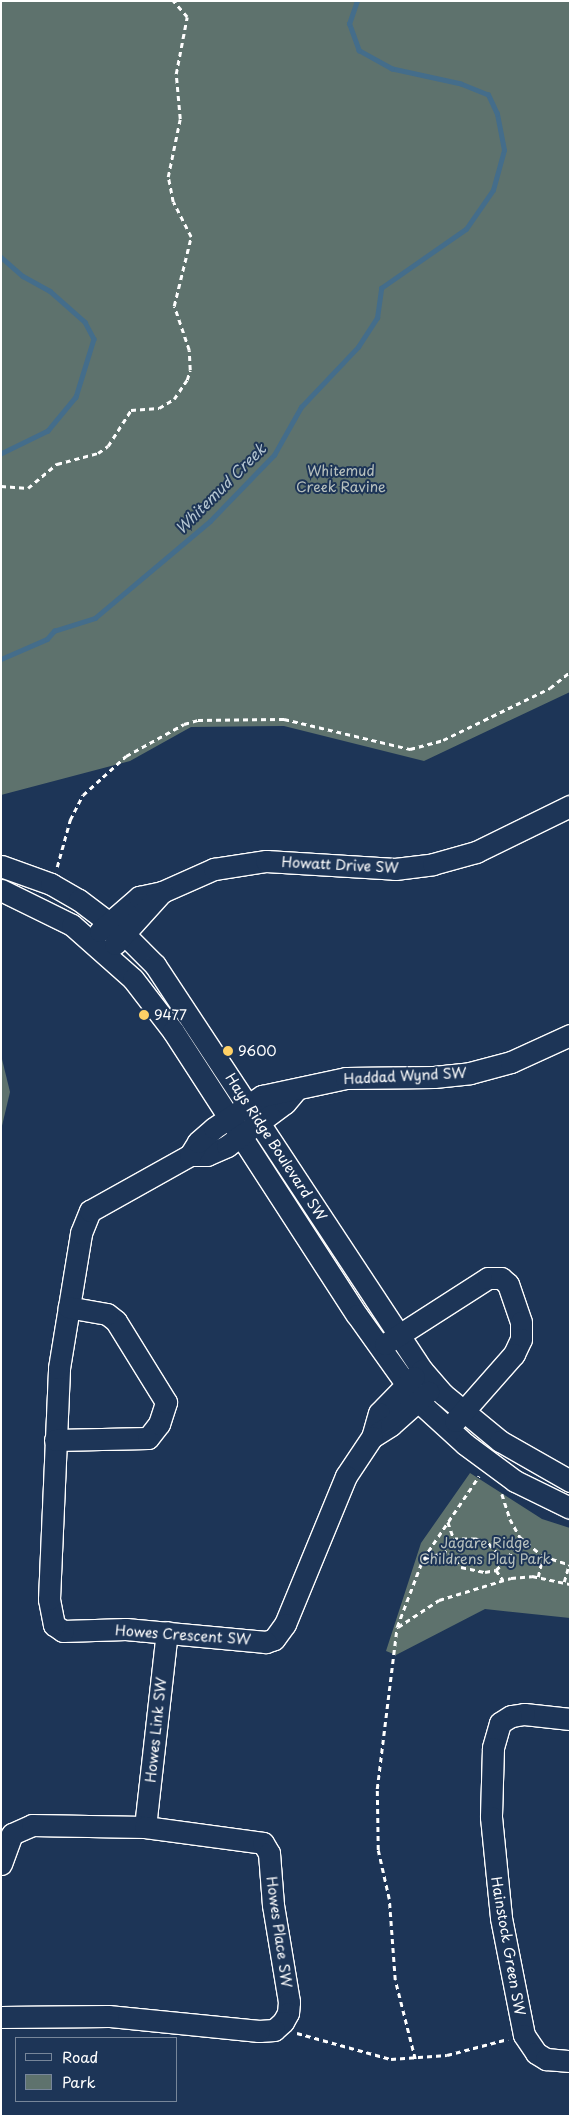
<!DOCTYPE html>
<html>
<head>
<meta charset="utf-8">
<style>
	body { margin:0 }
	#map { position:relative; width:571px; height:2117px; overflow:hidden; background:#1d3557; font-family:"Playpen Sans",sans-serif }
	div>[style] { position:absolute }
	.green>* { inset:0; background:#5e726d }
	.stream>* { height:4.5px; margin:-2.25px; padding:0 2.25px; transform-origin:2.25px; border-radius:2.25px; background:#446d8b }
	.path>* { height:2.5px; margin-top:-1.25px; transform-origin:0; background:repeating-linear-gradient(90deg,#fff 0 5px,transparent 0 9px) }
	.roads { filter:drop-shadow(1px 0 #fff) drop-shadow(-1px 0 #fff) drop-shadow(0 1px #fff) drop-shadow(0 -1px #fff) }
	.minor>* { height:21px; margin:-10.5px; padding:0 10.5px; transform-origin:10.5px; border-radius:10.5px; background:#1d3557 }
	.dots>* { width:14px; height:14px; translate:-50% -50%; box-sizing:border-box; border:2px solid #1d3557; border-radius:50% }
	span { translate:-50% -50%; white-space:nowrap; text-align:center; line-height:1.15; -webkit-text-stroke:4px #1d3557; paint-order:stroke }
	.park-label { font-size:14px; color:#b7c0bd }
	.street-label { font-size:14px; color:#fff }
	.poi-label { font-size:14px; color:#fff }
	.left { translate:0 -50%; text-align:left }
	.water-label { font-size:15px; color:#b4c5d1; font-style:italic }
	.frame { position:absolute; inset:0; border:2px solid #fff; pointer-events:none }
	.legend { position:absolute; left:15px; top:2037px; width:162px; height:65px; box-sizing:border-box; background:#1d3557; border:1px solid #77869a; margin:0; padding:6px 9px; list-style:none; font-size:15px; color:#fff }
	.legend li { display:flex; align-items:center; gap:10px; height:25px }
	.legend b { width:25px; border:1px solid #77869a }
</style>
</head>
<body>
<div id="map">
	<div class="green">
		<div style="clip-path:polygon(1px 1px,570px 1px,570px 692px,424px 761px,284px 726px,191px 727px,130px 761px,1px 795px)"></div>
		<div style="clip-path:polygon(1px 1055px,10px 1092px,1px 1130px)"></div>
		<div style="clip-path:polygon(470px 1473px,542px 1519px,570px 1528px,570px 1618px,485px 1609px,396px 1655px,386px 1651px,421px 1543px)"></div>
	</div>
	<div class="stream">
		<div style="left:1px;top:257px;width:29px;rotate:41deg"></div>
		<div style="left:23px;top:276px;width:31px;rotate:29deg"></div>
		<div style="left:50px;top:291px;width:47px;rotate:41.5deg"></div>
		<div style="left:85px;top:322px;width:19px;rotate:62deg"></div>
		<div style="left:94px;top:339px;width:61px;rotate:107.2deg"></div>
		<div style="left:76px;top:397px;width:44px;rotate:129.5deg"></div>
		<div style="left:48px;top:431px;width:52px;rotate:153.9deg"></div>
		<div style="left:1px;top:659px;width:50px;rotate:-23.5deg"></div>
		<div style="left:47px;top:639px;width:11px;rotate:-49deg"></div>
		<div style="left:54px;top:631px;width:43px;rotate:-17.6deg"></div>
		<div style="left:95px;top:618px;width:150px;rotate:-40.1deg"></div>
		<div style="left:210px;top:521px;width:92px;rotate:-45.9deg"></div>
		<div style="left:274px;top:455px;width:55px;rotate:-60.6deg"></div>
		<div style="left:301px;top:407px;width:83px;rotate:-46.5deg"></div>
		<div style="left:358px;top:347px;width:35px;rotate:-57deg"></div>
		<div style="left:377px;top:318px;width:30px;rotate:-82deg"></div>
		<div style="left:381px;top:288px;width:103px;rotate:-34.8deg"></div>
		<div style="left:466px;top:229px;width:47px;rotate:-55.3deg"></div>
		<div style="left:493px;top:190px;width:41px;rotate:-74.6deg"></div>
		<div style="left:504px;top:150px;width:37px;rotate:-101deg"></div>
		<div style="left:497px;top:114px;width:21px;rotate:-115deg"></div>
		<div style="left:488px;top:95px;width:29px;rotate:-158deg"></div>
		<div style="left:461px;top:84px;width:71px;rotate:-167.7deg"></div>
		<div style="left:392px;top:69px;width:38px;rotate:-151deg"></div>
		<div style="left:359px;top:51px;width:29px;rotate:-110deg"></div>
		<div style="left:349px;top:24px;width:24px;rotate:-71deg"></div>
	</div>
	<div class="path">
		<div style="left:1px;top:486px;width:27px;rotate:4deg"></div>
		<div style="left:28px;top:488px;width:38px;rotate:-40deg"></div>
		<div style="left:57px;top:464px;width:42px;rotate:-15deg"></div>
		<div style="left:98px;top:453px;width:12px;rotate:-35deg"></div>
		<div style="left:108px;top:446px;width:43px;rotate:-57.4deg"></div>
		<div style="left:131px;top:410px;width:28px;rotate:-4deg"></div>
		<div style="left:159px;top:408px;width:17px;rotate:-31deg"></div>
		<div style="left:174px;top:399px;width:23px;rotate:-56deg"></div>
		<div style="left:187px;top:380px;width:10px;rotate:-73deg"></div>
		<div style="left:190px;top:370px;width:20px;rotate:-93deg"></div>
		<div style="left:189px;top:350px;width:46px;rotate:-108.8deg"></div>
		<div style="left:174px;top:306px;width:71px;rotate:-76.2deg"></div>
		<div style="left:191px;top:237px;width:39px;rotate:-117deg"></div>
		<div style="left:173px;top:202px;width:25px;rotate:-101deg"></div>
		<div style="left:168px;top:177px;width:59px;rotate:-78.3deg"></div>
		<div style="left:180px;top:119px;width:45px;rotate:-95.1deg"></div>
		<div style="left:176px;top:74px;width:58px;rotate:-79.1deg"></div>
		<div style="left:187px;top:17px;width:21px;rotate:-131deg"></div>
		<div style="left:57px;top:867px;width:49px;rotate:-74.5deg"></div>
		<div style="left:70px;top:820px;width:28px;rotate:-63deg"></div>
		<div style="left:83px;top:795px;width:58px;rotate:-42.2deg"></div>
		<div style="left:126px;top:756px;width:66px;rotate:-28.9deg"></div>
		<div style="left:184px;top:724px;width:15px;rotate:-16deg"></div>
		<div style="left:198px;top:720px;width:86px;rotate:-0.7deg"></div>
		<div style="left:284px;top:719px;width:130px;rotate:13.4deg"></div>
		<div style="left:410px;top:749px;width:34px;rotate:-15deg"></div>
		<div style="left:443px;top:740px;width:119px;rotate:-25.9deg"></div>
		<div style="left:550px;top:688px;width:26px;rotate:-39deg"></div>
		<div style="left:502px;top:1494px;width:26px;rotate:72deg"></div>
		<div style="left:510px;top:1519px;width:21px;rotate:61deg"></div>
		<div style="left:520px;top:1537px;width:30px;rotate:40deg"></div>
		<div style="left:543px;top:1556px;width:28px;rotate:18deg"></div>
		<div style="left:448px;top:1522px;width:18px;rotate:71deg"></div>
		<div style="left:425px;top:1559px;width:27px;rotate:-20deg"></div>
		<div style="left:504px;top:1561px;width:24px;rotate:-132deg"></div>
		<div style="left:488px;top:1543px;width:13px;rotate:-162deg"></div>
		<div style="left:476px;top:1539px;width:21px;rotate:180deg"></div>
		<div style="left:455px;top:1539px;width:7px;rotate:135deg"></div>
		<div style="left:450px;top:1544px;width:9px;rotate:90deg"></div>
		<div style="left:450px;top:1553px;width:18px;rotate:52deg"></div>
		<div style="left:461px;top:1567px;width:25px;rotate:12deg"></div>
		<div style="left:485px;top:1572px;width:11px;rotate:-10deg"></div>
		<div style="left:496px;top:1570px;width:17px;rotate:-45deg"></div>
		<div style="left:508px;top:1558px;width:24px;rotate:-60deg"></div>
		<div style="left:496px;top:1570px;width:12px;rotate:55deg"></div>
		<div style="left:538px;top:1577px;width:22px;rotate:-77deg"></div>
		<div style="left:564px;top:1582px;width:18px;rotate:-74deg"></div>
		<div style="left:398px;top:1627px;width:49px;rotate:-33.4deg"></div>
		<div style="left:439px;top:1600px;width:75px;rotate:-17deg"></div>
		<div style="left:511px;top:1578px;width:21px;rotate:-5deg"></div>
		<div style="left:532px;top:1576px;width:39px;rotate:12deg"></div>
		<div style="left:297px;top:2033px;width:98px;rotate:15.5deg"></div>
		<div style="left:391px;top:2059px;width:56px;rotate:-4.1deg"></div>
		<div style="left:447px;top:2055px;width:63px;rotate:-14.7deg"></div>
		<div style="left:415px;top:2059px;width:81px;rotate:-104.2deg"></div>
		<div style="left:395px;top:1980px;width:81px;rotate:-94.2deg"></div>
		<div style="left:389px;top:1899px;width:50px;rotate:-102.7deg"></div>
		<div style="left:378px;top:1850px;width:61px;rotate:-90.9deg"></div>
		<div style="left:377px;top:1789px;width:163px;rotate:-83deg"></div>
		<div style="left:397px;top:1627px;width:73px;rotate:-69.1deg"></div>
		<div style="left:423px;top:1559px;width:100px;rotate:-56deg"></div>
	</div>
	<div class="roads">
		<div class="minor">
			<div style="left:1px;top:866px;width:53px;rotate:19.8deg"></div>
			<div style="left:51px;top:884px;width:32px;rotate:30deg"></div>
			<div style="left:79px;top:900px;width:56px;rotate:37.1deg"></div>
			<div style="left:124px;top:934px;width:44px;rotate:45deg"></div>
			<div style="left:155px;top:965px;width:485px;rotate:56.6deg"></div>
			<div style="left:422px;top:1370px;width:32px;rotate:49deg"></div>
			<div style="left:443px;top:1394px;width:74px;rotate:39.5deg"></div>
			<div style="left:500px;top:1441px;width:81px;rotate:29.7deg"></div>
			<div style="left:1px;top:890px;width:79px;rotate:26.2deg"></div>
			<div style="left:72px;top:925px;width:81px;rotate:41.5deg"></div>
			<div style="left:133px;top:979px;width:66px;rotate:52.4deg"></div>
			<div style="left:173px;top:1031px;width:338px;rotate:57.1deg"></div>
			<div style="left:357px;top:1315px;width:107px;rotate:54.5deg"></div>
			<div style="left:419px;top:1402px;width:62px;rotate:42.4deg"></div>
			<div style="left:465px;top:1444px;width:62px;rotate:36.5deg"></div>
			<div style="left:515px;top:1481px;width:61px;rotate:26.1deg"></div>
			<div style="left:100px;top:931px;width:52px;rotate:-41.1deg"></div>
			<div style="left:139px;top:897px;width:24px;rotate:-12deg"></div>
			<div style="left:162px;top:892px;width:57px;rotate:-23.9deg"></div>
			<div style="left:214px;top:869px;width:53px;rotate:-8.7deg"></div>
			<div style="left:266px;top:861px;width:129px;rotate:3.5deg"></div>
			<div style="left:395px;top:869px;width:38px;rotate:-7deg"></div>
			<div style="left:433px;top:864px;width:45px;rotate:-15.6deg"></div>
			<div style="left:476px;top:852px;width:105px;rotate:-26.1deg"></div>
			<div style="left:115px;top:944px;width:70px;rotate:-47.9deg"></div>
			<div style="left:190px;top:1155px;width:17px"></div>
			<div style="left:207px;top:1155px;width:22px;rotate:-24deg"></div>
			<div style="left:227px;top:1146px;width:72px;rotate:-36.6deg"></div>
			<div style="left:285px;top:1103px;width:16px;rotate:-50deg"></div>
			<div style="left:385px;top:1344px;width:122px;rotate:-32.7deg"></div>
			<div style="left:488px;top:1278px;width:13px"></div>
			<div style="left:501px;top:1278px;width:9px;rotate:41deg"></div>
			<div style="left:508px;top:1284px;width:40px;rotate:71.1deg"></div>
			<div style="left:521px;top:1322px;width:17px;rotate:90deg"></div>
			<div style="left:521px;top:1339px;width:17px;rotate:115deg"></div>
			<div style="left:514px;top:1354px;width:89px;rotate:131.4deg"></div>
			<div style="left:414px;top:1377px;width:50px;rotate:134.2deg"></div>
			<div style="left:379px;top:1413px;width:25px;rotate:106deg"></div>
			<div style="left:372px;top:1437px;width:22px;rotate:-32deg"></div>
			<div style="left:391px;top:1425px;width:50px;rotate:-41.7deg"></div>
			<div style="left:372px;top:1437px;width:47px;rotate:123.7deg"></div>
			<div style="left:346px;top:1476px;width:160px;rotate:112.4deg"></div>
			<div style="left:285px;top:1624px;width:19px;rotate:126deg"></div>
			<div style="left:274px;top:1639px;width:9px;rotate:159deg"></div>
			<div style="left:266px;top:1642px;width:141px;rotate:-174.7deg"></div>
			<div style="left:126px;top:1629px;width:63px;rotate:178.2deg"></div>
			<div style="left:63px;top:1631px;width:11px;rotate:-146deg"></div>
			<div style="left:54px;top:1625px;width:26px;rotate:-101deg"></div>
			<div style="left:49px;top:1599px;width:231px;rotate:-87.5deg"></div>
			<div style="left:59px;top:1368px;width:137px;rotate:-80.7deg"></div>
			<div style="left:81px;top:1233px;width:24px;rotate:-68deg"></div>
			<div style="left:90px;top:1211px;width:115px;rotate:-29.2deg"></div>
			<div style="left:190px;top:1155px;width:15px;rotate:-58deg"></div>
			<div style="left:198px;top:1142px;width:21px;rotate:-41deg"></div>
			<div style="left:214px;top:1128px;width:58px;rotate:-33.7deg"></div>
			<div style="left:262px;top:1096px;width:86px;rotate:-12.1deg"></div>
			<div style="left:346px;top:1078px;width:88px;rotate:-0.7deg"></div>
			<div style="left:434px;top:1077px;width:36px;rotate:-6deg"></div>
			<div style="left:470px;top:1073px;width:42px;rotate:-15deg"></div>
			<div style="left:511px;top:1062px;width:65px;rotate:-24.6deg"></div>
			<div style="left:55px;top:1440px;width:93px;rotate:-1.2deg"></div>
			<div style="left:148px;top:1438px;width:18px;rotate:-52deg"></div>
			<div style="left:159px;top:1424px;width:23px;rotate:-72deg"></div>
			<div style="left:166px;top:1402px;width:95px;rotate:-121.7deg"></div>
			<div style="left:116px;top:1321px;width:11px;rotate:-142deg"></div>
			<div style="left:107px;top:1314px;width:39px;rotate:-170deg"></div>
			<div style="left:570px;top:1719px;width:46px;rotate:-173.8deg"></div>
			<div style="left:524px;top:1714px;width:13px;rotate:171deg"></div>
			<div style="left:511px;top:1716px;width:13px;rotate:148deg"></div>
			<div style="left:500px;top:1723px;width:26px;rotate:106deg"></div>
			<div style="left:493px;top:1748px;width:69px;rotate:91.7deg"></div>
			<div style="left:491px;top:1817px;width:101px;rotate:84.3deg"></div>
			<div style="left:501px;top:1918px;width:119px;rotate:78.9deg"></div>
			<div style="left:524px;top:2035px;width:22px;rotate:56deg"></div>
			<div style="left:536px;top:2053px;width:12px;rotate:31deg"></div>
			<div style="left:546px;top:2059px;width:24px;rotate:5deg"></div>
			<div style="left:145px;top:1827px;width:196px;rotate:-83.6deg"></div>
			<div style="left:1px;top:1864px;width:32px;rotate:-70deg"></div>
			<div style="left:12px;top:1834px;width:22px;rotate:-24deg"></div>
			<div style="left:32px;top:1825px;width:113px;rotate:1deg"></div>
			<div style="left:145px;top:1827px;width:119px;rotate:7.7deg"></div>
			<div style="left:263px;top:1843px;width:12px;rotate:59deg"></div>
			<div style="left:269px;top:1853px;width:52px;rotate:85.6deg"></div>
			<div style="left:273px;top:1905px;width:98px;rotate:80.6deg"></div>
			<div style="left:289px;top:2002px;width:11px;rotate:95deg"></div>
			<div style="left:288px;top:2013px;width:10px;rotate:119deg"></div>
			<div style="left:283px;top:2022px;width:12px;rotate:138deg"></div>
			<div style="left:274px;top:2030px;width:15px;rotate:176deg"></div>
			<div style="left:259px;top:2031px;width:152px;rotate:-174.3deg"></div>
			<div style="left:108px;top:2016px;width:107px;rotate:179.5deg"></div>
		</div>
	</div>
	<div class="dots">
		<div style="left:144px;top:1015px;background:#ffd166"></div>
		<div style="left:228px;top:1051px;background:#ffd166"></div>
	</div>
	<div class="park-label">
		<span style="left:341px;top:479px">Whitemud<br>Creek Ravine</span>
		<span style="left:485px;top:1551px">Jagare Ridge<br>Childrens Play Park</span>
	</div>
	<div class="street-label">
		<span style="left:340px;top:865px;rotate:3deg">Howatt Drive SW</span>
		<span style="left:405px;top:1076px;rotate:-3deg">Haddad Wynd SW</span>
		<span style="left:276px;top:1147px;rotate:57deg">Hays Ridge Boulevard SW</span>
		<span style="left:183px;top:1635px;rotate:4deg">Howes Crescent SW</span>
		<span style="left:156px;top:1730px;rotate:-84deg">Howes Link SW</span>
		<span style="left:279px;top:1932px;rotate:82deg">Howes Place SW</span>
		<span style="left:508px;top:1946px;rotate:80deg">Hainstock Green SW</span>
	</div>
	<div class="poi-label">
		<span class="left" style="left:154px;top:1015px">9477</span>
		<span class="left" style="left:238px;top:1051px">9600</span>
	</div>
	<div class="water-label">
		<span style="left:220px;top:488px;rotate:-45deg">Whitemud Creek</span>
	</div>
	<div class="frame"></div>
	<ul class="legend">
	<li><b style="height:6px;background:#1d3557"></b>Road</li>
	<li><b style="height:14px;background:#5e726d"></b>Park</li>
	</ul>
</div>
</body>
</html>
